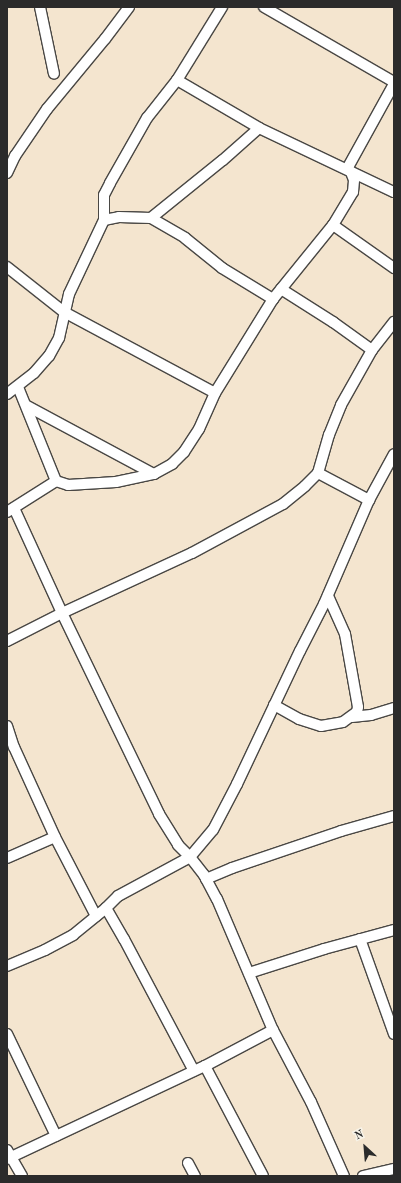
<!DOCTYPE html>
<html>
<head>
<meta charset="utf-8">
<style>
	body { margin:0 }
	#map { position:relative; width:401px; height:1183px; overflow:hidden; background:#f4e5cf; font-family:"Old Standard TT",serif }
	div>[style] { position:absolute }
	.roads { filter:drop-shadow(1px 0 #494744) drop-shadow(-1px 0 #494744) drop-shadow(0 1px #494744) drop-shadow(0 -1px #494744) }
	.minor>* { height:10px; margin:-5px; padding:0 5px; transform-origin:5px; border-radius:5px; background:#fff }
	span { translate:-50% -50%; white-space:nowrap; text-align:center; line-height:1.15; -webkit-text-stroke:3.5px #f7f3e8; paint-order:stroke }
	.frame { position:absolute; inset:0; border:8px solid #2b2b2b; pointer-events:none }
	.north { position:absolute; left:345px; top:1127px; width:40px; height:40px; -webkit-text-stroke:3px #f7f3e8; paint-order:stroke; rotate:334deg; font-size:11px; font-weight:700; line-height:16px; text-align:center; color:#2b2b2b }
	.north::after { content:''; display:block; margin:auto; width:14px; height:18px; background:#2b2b2b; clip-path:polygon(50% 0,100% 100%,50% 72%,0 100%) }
</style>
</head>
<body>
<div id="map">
	<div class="roads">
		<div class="minor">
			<div style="left:40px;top:7px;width:68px;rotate:78.2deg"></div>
			<div style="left:264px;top:7px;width:150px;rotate:30deg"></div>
			<div style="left:177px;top:80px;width:95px;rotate:30.3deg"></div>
			<div style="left:259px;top:128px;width:149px;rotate:25.4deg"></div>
			<div style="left:347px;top:169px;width:97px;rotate:-61.1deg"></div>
			<div style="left:7px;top:173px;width:19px;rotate:-65deg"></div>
			<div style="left:15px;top:156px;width:57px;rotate:-55.8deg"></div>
			<div style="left:47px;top:109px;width:91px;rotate:-50.4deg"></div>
			<div style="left:105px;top:39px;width:40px;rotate:-53deg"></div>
			<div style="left:151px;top:218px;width:92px;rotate:-38.9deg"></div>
			<div style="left:223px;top:160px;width:48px;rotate:-41.6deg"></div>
			<div style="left:104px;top:220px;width:15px;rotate:-11deg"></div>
			<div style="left:119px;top:217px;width:32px;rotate:2deg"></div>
			<div style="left:151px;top:218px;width:39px;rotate:30deg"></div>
			<div style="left:185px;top:238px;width:48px;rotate:39deg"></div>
			<div style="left:222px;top:268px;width:60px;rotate:31.3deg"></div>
			<div style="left:333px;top:225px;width:75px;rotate:35.2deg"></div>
			<div style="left:7px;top:267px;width:73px;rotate:38.3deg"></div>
			<div style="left:64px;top:312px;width:171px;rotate:28.2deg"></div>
			<div style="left:281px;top:289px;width:62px;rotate:32.4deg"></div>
			<div style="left:333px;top:322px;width:48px;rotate:35.7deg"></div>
			<div style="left:18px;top:387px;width:101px;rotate:68deg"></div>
			<div style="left:56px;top:481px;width:13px;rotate:18deg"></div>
			<div style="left:68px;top:485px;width:48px;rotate:-3.6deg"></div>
			<div style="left:116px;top:482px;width:39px;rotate:-12deg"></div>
			<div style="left:154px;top:474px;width:21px;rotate:-29deg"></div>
			<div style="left:172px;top:464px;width:17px;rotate:-45deg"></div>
			<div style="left:184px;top:452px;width:27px;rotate:-57deg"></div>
			<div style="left:199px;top:429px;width:39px;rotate:-66deg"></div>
			<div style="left:215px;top:393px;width:110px;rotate:-58.3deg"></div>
			<div style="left:273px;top:299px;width:95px;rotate:-51deg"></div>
			<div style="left:333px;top:225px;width:39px;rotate:-59deg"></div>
			<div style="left:353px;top:192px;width:12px;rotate:-85deg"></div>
			<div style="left:354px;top:180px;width:9px;rotate:-111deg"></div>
			<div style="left:7px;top:394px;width:34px;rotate:-38deg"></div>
			<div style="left:34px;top:373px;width:23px;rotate:-49deg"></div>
			<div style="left:49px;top:356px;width:21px;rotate:-61deg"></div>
			<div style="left:59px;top:338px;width:45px;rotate:-77.2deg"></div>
			<div style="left:69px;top:294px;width:82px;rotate:-64.7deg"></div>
			<div style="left:104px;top:220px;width:25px;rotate:-90deg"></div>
			<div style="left:104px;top:195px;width:13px;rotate:-63deg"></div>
			<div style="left:110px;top:183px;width:75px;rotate:-60.4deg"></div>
			<div style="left:147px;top:118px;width:48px;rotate:-51.7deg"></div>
			<div style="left:177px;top:80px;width:86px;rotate:-58.3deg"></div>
			<div style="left:27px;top:406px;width:144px;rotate:28.2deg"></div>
			<div style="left:318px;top:473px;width:58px;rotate:27.9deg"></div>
			<div style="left:14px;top:508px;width:115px;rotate:65.4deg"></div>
			<div style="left:62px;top:613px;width:223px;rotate:64.2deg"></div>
			<div style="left:159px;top:814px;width:36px;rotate:58deg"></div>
			<div style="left:178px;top:845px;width:17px;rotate:45deg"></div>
			<div style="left:190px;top:857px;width:23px;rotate:52deg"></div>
			<div style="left:204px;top:875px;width:27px;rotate:62deg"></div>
			<div style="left:217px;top:899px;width:142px;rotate:66.9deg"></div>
			<div style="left:273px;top:1030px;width:81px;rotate:62.2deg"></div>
			<div style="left:311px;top:1102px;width:81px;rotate:66deg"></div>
			<div style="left:7px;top:512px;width:58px;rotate:-32.3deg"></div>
			<div style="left:7px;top:641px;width:62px;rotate:-27deg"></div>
			<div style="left:62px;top:613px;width:143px;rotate:-24.8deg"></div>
			<div style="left:192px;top:553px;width:103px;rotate:-28.3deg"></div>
			<div style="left:283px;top:504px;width:28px;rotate:-39deg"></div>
			<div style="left:305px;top:486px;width:18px;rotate:-45deg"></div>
			<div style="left:318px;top:473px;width:40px;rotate:-74deg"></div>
			<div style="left:329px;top:435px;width:32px;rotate:-68deg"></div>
			<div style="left:341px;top:405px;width:63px;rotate:-60.6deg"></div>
			<div style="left:372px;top:350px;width:36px;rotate:-52deg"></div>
			<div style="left:274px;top:705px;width:29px;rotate:29deg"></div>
			<div style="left:299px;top:719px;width:23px;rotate:18deg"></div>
			<div style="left:321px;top:726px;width:22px;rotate:-10deg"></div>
			<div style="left:343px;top:722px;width:17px;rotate:-36deg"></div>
			<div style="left:357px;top:712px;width:5px;rotate:-79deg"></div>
			<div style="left:358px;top:707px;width:74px;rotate:-100.1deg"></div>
			<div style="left:345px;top:634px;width:42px;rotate:-114.1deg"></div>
			<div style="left:352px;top:717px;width:19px;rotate:-6deg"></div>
			<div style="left:371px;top:715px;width:24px;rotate:-17deg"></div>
			<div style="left:7px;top:726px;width:22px;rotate:72deg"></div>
			<div style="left:14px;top:747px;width:99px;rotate:65.5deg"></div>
			<div style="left:55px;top:837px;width:89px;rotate:62.6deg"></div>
			<div style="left:7px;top:858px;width:52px;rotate:-23.6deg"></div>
			<div style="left:206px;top:879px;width:28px;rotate:-23deg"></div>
			<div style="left:232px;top:868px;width:115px;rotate:-18.7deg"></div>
			<div style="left:341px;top:831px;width:55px;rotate:-15.8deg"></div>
			<div style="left:106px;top:908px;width:36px;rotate:60deg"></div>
			<div style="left:124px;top:939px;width:149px;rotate:62.1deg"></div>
			<div style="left:360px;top:939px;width:101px;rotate:70.3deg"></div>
			<div style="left:7px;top:966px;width:41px;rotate:-22.8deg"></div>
			<div style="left:45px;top:950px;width:32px;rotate:-28deg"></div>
			<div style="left:73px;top:935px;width:43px;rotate:-39.3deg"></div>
			<div style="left:106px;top:908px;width:17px;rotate:-45deg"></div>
			<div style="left:118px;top:896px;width:82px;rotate:-28.4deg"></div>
			<div style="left:190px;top:857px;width:35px;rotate:-50deg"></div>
			<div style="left:213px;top:830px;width:52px;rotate:-62.4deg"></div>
			<div style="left:237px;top:784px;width:147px;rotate:-64.7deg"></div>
			<div style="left:300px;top:651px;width:53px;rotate:-62.9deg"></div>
			<div style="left:324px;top:604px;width:113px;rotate:-66.6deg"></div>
			<div style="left:369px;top:500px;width:52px;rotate:-61.5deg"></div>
			<div style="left:249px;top:973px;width:79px;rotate:-17.7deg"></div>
			<div style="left:324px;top:949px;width:73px;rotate:-15.2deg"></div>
			<div style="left:7px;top:1034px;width:113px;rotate:64.3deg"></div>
			<div style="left:205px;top:1066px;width:124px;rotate:62.2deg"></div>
			<div style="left:7px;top:1150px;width:30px;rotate:60deg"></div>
			<div style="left:7px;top:1159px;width:219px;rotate:-25.2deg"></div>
			<div style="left:205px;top:1066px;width:77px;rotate:-27.9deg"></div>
			<div style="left:188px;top:1163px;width:15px;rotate:62deg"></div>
			<div style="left:363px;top:1176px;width:32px;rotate:-13deg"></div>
		</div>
	</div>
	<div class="frame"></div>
	<div class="north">N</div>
</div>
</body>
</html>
